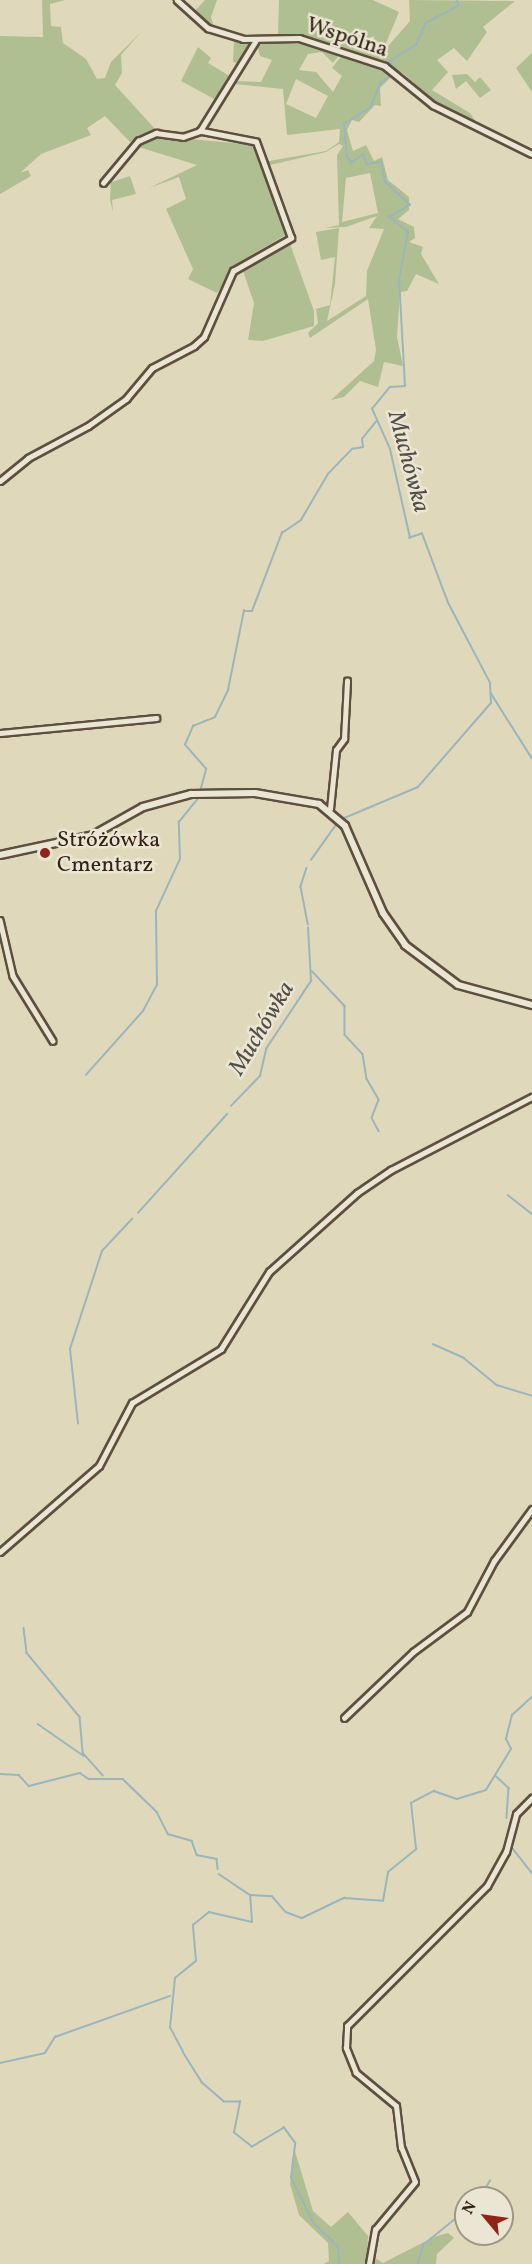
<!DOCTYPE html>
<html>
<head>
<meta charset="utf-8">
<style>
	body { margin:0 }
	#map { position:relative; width:532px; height:2264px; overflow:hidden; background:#e0d8bb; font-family:Vollkorn,serif }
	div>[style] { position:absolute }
	.green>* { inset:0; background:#b0bf92 }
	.stream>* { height:1.5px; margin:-0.75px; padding:0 0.75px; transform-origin:0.75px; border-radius:0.75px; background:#9ab6bc }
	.roads { filter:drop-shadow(2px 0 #5e4f3f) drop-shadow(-2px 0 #5e4f3f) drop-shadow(0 2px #5e4f3f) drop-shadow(0 -2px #5e4f3f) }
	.street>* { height:4.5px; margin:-2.25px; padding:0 2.25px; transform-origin:2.25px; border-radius:2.25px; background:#ebe6d3 }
	.secondary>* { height:6px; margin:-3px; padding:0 3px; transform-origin:3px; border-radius:3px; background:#ebe6d3 }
	.dots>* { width:16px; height:16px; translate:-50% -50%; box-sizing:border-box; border:3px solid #ebe6d3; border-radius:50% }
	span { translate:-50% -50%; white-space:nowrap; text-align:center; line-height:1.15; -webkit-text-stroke:5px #ebe6d3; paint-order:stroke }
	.street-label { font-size:22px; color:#332116 }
	.poi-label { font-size:22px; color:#332116 }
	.left { translate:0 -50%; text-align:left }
	.water-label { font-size:24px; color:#524e48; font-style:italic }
	.north { position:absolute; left:454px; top:2186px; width:60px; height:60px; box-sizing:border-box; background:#ebe6d3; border:2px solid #a19787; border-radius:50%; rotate:299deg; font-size:16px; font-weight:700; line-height:24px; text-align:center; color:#332116 }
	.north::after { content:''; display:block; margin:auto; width:21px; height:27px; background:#8f2418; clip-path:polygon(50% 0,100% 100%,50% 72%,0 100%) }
</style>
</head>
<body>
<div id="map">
	<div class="green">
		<div style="clip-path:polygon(42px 0,65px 0,50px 4px,51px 26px,61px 27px,63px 43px,86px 59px,97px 79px,105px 78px,111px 62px,141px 32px,121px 55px,122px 73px,115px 85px,156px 130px,194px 132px,216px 100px,181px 81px,198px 47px,211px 58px,208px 63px,233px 78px,195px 133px,156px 133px,130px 142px,105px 116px,87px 128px,91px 135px,41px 154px,20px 173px,28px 170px,31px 176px,0 194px,0 36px,43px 37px)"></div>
		<div style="clip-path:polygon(205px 0,217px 0,211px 17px,214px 28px,192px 14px)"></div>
		<div style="clip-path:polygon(279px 0,373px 0,399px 12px,382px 53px,410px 21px,409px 0,515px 1px,483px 27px,487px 32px,467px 61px,454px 48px,437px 60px,448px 72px,432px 90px,470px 113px,478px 125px,436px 105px,404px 74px,379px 61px,309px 38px,278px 35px)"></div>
		<div style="clip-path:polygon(evenodd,293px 39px,341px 53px,333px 63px,322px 52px,308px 54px,299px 70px,316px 72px,333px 92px,342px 76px,332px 68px,343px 54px,394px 74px,380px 88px,381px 106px,375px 105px,359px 122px,352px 120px,347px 130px,353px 151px,366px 145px,374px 161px,382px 157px,388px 180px,409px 197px,409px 210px,398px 219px,414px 227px,415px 238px,409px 242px,423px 247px,421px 254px,439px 284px,416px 274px,407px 291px,400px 292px,397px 337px,403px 366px,384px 362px,378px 387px,360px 381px,344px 397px,331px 400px,374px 361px,376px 350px,368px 299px,310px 338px,308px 333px,318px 323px,316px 309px,330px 305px,335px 257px,321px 260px,316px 232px,339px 228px,335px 284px,327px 321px,366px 296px,367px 271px,384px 229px,369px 228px,377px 216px,346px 227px,325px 228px,339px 225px,337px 155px,343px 146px,339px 144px,326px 152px,266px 166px,263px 158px,269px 161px,326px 151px,339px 142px,340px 129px,287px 135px,283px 89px,235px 84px,204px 131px,234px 81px,261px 82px,272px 60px,260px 56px,257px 45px,293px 39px,296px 79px,328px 96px,316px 118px,286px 104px,296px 79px,293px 39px,370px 173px,378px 213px,342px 222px,346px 178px,370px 173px)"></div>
		<div style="clip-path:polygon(234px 41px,252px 45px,241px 64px,233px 62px)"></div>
		<div style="clip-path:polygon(532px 53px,532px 92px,516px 68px)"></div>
		<div style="clip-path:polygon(467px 74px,475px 82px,480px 77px,491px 90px,480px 98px,466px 81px,456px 89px,452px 75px)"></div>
		<div style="clip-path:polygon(160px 136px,253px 145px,287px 234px,243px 260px,217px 293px,188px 279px,193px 269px,166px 209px,186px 199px,179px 177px,149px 188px,197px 165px,135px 146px,112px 182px,130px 176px,136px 194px,112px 200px,113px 212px,110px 200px,111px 175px,135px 144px)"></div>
		<div style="clip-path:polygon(289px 241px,314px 311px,314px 326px,263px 341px,248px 340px,254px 303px,241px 265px)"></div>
		<div style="clip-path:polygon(294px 2148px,313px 2211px,331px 2227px,348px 2212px,368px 2236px,367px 2264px,323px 2264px,329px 2261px,328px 2243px,299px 2215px,290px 2184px)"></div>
		<div style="clip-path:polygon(378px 2228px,375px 2258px,383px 2263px,434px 2237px,448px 2233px,454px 2238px,437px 2254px,436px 2264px,371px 2264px)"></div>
	</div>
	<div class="stream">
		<div style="left:394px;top:70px;width:10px;rotate:-114deg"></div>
		<div style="left:390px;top:61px;width:31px;rotate:-32deg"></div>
		<div style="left:416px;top:45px;width:24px;rotate:-66deg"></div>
		<div style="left:426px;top:23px;width:36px;rotate:-28deg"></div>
		<div style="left:458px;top:6px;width:6px;rotate:-99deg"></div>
		<div style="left:491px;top:693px;width:77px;rotate:57.8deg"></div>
		<div style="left:200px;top:792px;width:24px;rotate:-75deg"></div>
		<div style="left:206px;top:769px;width:32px;rotate:-131deg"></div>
		<div style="left:185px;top:745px;width:21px;rotate:-67deg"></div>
		<div style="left:193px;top:726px;width:24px;rotate:-22deg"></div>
		<div style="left:215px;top:717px;width:30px;rotate:-64deg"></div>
		<div style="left:228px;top:690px;width:81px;rotate:-78.6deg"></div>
		<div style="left:244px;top:611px;width:8px"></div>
		<div style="left:252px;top:611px;width:84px;rotate:-69deg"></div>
		<div style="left:282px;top:533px;width:23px;rotate:-34deg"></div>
		<div style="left:301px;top:520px;width:53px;rotate:-59.6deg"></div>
		<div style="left:328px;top:474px;width:35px;rotate:-46deg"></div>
		<div style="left:352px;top:449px;width:11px;rotate:-10deg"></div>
		<div style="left:363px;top:447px;width:8px;rotate:-97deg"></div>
		<div style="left:362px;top:439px;width:22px;rotate:-51deg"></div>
		<div style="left:342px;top:819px;width:82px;rotate:-22.8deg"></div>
		<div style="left:418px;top:787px;width:111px;rotate:-49deg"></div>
		<div style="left:491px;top:703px;width:20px;rotate:-93deg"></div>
		<div style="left:490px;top:683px;width:90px;rotate:-117.7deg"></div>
		<div style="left:448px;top:603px;width:74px;rotate:-110.6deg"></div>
		<div style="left:422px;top:534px;width:13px;rotate:162deg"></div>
		<div style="left:410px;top:538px;width:91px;rotate:-102.7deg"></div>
		<div style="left:390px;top:449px;width:44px;rotate:-114.2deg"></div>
		<div style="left:372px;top:409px;width:28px;rotate:-51deg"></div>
		<div style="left:390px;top:387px;width:15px;rotate:-4deg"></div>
		<div style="left:405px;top:386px;width:106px;rotate:-93.2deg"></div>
		<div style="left:399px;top:280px;width:49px;rotate:-79.4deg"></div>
		<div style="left:408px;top:232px;width:24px;rotate:-142deg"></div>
		<div style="left:389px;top:217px;width:24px;rotate:-30deg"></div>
		<div style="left:410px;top:205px;width:34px;rotate:-137deg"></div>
		<div style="left:385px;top:182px;width:20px;rotate:-101deg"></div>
		<div style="left:381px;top:162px;width:14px;rotate:168deg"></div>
		<div style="left:367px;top:165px;width:11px;rotate:-112deg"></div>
		<div style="left:363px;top:155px;width:14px;rotate:144deg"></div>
		<div style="left:352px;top:163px;width:7px;rotate:-135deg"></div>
		<div style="left:347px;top:158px;width:34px;rotate:-95deg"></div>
		<div style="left:344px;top:124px;width:31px;rotate:-32deg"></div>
		<div style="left:370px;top:108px;width:26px;rotate:-67deg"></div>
		<div style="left:380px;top:84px;width:16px;rotate:-40deg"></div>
		<div style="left:311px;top:860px;width:47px;rotate:-54.6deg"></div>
		<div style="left:307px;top:868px;width:20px;rotate:108deg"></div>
		<div style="left:301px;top:887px;width:38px;rotate:79deg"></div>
		<div style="left:312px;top:971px;width:48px;rotate:46.7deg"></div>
		<div style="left:345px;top:1006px;width:29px;rotate:90deg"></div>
		<div style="left:345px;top:1035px;width:26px;rotate:47deg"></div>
		<div style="left:363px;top:1054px;width:25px;rotate:81deg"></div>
		<div style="left:367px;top:1079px;width:24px;rotate:60deg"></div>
		<div style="left:379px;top:1100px;width:19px;rotate:111deg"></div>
		<div style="left:372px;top:1118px;width:15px;rotate:62deg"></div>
		<div style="left:86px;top:1075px;width:86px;rotate:-48.3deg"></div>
		<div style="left:143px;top:1011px;width:30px;rotate:-62deg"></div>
		<div style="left:157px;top:985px;width:74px;rotate:-90.8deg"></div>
		<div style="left:156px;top:911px;width:57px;rotate:-65.2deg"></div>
		<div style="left:180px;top:859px;width:37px;rotate:-92deg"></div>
		<div style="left:179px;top:822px;width:32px;rotate:-51deg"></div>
		<div style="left:231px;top:1106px;width:42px;rotate:-46deg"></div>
		<div style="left:260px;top:1076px;width:28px;rotate:-77deg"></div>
		<div style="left:266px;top:1049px;width:82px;rotate:-56.5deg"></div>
		<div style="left:311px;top:981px;width:53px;rotate:-93.2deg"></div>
		<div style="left:508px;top:1195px;width:31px;rotate:38deg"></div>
		<div style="left:138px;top:1213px;width:133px;rotate:-48deg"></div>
		<div style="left:433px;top:1344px;width:34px;rotate:24deg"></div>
		<div style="left:464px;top:1358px;width:43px;rotate:39.3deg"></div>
		<div style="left:497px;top:1385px;width:37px;rotate:17deg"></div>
		<div style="left:78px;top:1424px;width:75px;rotate:-96.1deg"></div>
		<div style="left:70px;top:1349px;width:103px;rotate:-71.9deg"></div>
		<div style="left:102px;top:1251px;width:44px;rotate:-46.8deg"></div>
		<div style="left:24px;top:1628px;width:25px;rotate:83deg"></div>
		<div style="left:27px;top:1653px;width:83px;rotate:50.4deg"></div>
		<div style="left:80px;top:1717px;width:36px;rotate:85deg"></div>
		<div style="left:83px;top:1753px;width:30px;rotate:48deg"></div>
		<div style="left:38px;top:1724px;width:56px;rotate:34.8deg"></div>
		<div style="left:0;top:1774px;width:19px;rotate:3deg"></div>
		<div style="left:19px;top:1775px;width:15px;rotate:48deg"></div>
		<div style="left:29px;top:1786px;width:53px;rotate:-14.3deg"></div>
		<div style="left:80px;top:1773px;width:11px;rotate:34deg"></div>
		<div style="left:89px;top:1779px;width:34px"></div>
		<div style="left:123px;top:1779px;width:47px;rotate:44.1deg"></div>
		<div style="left:157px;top:1812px;width:25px;rotate:63deg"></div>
		<div style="left:168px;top:1834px;width:25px;rotate:16deg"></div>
		<div style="left:192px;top:1841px;width:15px;rotate:70deg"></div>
		<div style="left:197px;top:1855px;width:20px;rotate:11deg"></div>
		<div style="left:217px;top:1859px;width:10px;rotate:84deg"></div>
		<div style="left:496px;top:1776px;width:18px;rotate:43deg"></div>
		<div style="left:509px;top:1788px;width:30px;rotate:94deg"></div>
		<div style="left:511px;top:1846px;width:34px;rotate:52deg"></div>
		<div style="left:219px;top:1874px;width:36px;rotate:34deg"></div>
		<div style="left:0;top:2063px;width:46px;rotate:-12.5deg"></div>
		<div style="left:45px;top:2053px;width:19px;rotate:-58deg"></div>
		<div style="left:55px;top:2037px;width:122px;rotate:-19.6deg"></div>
		<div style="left:480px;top:2198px;width:20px;rotate:-60deg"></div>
		<div style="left:339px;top:2264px;width:17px;rotate:-93deg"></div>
		<div style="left:338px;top:2247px;width:33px;rotate:-136deg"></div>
		<div style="left:314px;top:2224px;width:51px;rotate:-116.6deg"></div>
		<div style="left:291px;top:2178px;width:35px;rotate:-83deg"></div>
		<div style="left:295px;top:2143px;width:19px;rotate:-126deg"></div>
		<div style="left:284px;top:2128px;width:37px;rotate:149deg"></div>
		<div style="left:252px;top:2147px;width:23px;rotate:-142deg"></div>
		<div style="left:234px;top:2133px;width:32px;rotate:-79deg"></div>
		<div style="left:240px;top:2102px;width:16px;rotate:180deg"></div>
		<div style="left:224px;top:2102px;width:29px;rotate:-139deg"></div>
		<div style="left:202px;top:2083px;width:36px;rotate:-122deg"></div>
		<div style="left:183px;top:2052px;width:27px;rotate:-118deg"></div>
		<div style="left:170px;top:2028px;width:50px;rotate:-84.3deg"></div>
		<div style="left:175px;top:1978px;width:27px;rotate:-39deg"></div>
		<div style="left:196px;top:1961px;width:36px;rotate:-95deg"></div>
		<div style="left:193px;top:1925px;width:21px;rotate:-39deg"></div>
		<div style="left:209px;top:1912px;width:44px;rotate:13.1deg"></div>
		<div style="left:252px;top:1922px;width:27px;rotate:-94deg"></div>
		<div style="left:250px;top:1895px;width:22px;rotate:3deg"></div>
		<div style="left:272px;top:1896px;width:21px;rotate:49deg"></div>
		<div style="left:286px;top:1912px;width:17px;rotate:21deg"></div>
		<div style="left:302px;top:1918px;width:47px;rotate:-25.5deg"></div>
		<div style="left:344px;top:1898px;width:39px;rotate:4deg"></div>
		<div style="left:383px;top:1901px;width:29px;rotate:-80deg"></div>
		<div style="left:388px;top:1872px;width:36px;rotate:-39deg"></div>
		<div style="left:416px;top:1849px;width:46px;rotate:-96.2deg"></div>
		<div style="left:411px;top:1803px;width:26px;rotate:-28deg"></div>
		<div style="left:434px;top:1791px;width:24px;rotate:19deg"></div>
		<div style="left:457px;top:1799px;width:30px;rotate:-17deg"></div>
		<div style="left:486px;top:1790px;width:48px;rotate:-58.6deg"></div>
		<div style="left:511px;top:1749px;width:11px;rotate:-117deg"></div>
		<div style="left:506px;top:1739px;width:25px;rotate:-76deg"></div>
		<div style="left:512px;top:1715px;width:27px;rotate:-42deg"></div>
		<div style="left:418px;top:2264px;width:20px;rotate:-75deg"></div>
		<div style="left:423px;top:2245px;width:55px;rotate:-39.1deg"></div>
	</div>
	<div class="roads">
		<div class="street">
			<div style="left:177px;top:0;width:42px;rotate:42.1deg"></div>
			<div style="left:208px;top:28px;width:37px;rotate:17deg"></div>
			<div style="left:243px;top:39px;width:56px;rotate:-1deg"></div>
			<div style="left:299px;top:38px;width:90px;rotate:18deg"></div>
			<div style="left:385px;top:66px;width:62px;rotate:39.1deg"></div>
			<div style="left:433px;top:105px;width:110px;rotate:26.3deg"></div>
			<div style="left:103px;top:183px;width:55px;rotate:-50.2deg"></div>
			<div style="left:138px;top:141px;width:20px;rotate:-24deg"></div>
			<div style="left:156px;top:133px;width:27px;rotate:8deg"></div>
			<div style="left:183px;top:137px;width:18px;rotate:-19deg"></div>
			<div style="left:200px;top:131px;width:105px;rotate:-58.3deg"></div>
			<div style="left:0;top:481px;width:36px;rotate:-39deg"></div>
			<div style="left:28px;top:458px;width:68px;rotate:-28.1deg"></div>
			<div style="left:88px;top:426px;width:47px;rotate:-35.4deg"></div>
			<div style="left:126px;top:399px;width:40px;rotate:-50deg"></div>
			<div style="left:152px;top:368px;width:47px;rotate:-27.6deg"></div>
			<div style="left:194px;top:346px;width:13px;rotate:-42deg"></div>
			<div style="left:204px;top:337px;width:72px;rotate:-66.3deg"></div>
			<div style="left:233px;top:271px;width:67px;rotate:-29.6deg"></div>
			<div style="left:291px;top:238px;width:102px;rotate:-110deg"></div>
			<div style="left:256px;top:142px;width:57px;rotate:-168.9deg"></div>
			<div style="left:0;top:733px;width:157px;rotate:-5.5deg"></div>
			<div style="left:330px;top:809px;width:59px;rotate:-84.2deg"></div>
			<div style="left:336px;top:750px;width:14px;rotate:-54deg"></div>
			<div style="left:344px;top:739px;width:58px;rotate:-87deg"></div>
			<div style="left:0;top:920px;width:57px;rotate:76.9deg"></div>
			<div style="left:13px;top:976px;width:76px;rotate:58.4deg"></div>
			<div style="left:0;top:1552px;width:131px;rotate:-41deg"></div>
			<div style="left:99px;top:1466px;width:71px;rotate:-62.4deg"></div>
			<div style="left:132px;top:1403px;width:104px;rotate:-31.2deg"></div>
			<div style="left:221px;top:1349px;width:91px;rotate:-58.1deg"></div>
			<div style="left:269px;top:1272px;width:118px;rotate:-41.9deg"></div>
			<div style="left:357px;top:1193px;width:41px;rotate:-34.1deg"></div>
			<div style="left:391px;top:1170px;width:159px;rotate:-27.4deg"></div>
			<div style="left:344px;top:1718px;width:95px;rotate:-43.7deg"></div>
			<div style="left:413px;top:1652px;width:67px;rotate:-36.5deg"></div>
			<div style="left:467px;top:1612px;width:58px;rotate:-62.1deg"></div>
			<div style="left:494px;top:1561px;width:64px;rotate:-53.8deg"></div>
			<div style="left:369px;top:2264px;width:35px;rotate:-80deg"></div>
			<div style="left:375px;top:2230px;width:62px;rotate:-50.2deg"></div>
			<div style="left:415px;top:2182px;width:37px;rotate:-112deg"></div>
			<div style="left:401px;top:2148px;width:42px;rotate:-96.8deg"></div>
			<div style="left:396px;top:2106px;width:52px;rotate:-140.5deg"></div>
			<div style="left:356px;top:2073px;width:27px;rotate:-112deg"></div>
			<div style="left:346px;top:2048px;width:22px;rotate:-87deg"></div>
			<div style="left:347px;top:2026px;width:198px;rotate:-45deg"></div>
			<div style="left:487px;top:1886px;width:39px;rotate:-61deg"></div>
			<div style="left:506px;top:1852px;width:39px;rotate:-75deg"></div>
			<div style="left:516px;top:1814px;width:23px;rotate:-45deg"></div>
		</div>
		<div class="secondary">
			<div style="left:0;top:855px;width:95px;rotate:-12.1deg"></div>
			<div style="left:93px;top:835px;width:57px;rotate:-29.2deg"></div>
			<div style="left:143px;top:807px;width:50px;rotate:-15.2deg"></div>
			<div style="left:191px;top:794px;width:64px;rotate:-0.9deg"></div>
			<div style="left:255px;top:793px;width:65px;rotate:9.8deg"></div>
			<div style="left:319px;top:804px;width:34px;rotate:40deg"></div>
			<div style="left:345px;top:826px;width:95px;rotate:66.4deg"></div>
			<div style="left:383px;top:913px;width:39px;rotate:55deg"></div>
			<div style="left:405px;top:945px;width:66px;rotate:37deg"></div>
			<div style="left:458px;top:985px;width:77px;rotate:15.1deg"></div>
		</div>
	</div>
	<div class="dots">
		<div style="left:45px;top:853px;background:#8f2418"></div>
	</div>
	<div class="street-label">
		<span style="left:347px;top:38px;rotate:18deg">Wspólna</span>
	</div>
	<div class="poi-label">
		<span class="left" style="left:57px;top:853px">Stróżówka<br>Cmentarz</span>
	</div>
	<div class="water-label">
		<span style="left:407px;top:462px;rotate:75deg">Muchówka</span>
		<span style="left:263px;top:1029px;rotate:-59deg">Muchówka</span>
	</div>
	<div class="north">N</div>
</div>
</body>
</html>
